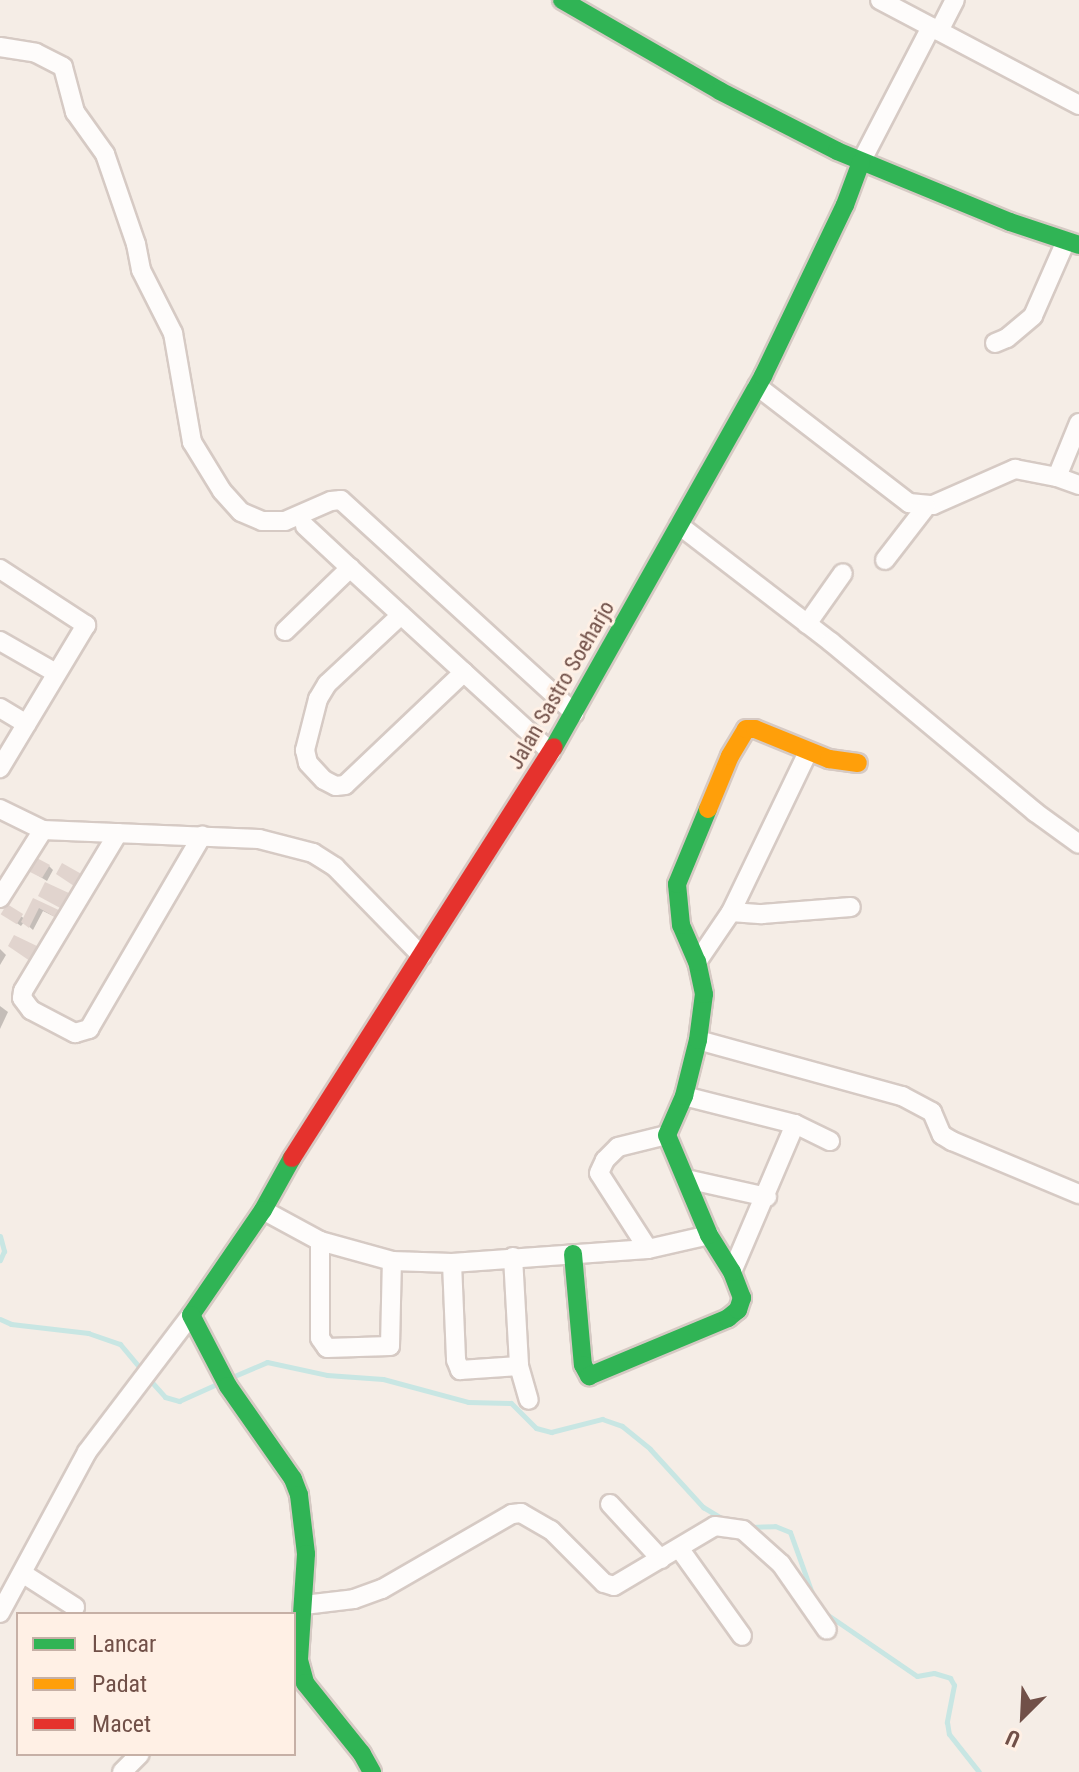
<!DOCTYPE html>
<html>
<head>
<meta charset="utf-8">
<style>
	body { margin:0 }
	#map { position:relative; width:1079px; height:1772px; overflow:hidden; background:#f5ede6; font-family:"Roboto Condensed",sans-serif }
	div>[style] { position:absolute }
	.shadow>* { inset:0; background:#0003 }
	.stream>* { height:5px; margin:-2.5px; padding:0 2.5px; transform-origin:2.5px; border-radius:2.5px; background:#c8e6e3 }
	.building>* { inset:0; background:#e1d4ce; transform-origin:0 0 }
	.roads { filter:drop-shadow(2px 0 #d6cac4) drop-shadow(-2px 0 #d6cac4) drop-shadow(0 2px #d6cac4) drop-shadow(0 -2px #d6cac4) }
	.street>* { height:18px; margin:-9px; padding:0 9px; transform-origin:9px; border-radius:9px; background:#fefcfb }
	.fast>* { height:18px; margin:-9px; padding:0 9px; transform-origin:9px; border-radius:9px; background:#30b455 }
	.slow>* { height:18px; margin:-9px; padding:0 9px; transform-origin:9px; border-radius:9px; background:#ff9f0a }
	.jam>* { height:18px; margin:-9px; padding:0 9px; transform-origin:9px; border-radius:9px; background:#e5322d }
	span { translate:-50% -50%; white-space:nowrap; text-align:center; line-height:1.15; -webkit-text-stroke:6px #fff0e5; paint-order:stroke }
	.street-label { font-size:22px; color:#715048 }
	.legend { position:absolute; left:16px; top:1612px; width:280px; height:144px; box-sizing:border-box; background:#fff0e5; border:2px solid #c6b0a6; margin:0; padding:10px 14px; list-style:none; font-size:24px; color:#715048 }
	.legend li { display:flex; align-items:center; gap:16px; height:40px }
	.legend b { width:40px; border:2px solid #c6b0a6 }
	.north { position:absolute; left:983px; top:1676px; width:80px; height:80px; -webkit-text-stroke:6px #fff0e5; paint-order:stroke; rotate:204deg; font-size:22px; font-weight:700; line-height:32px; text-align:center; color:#715048 }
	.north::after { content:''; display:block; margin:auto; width:28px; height:36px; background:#715048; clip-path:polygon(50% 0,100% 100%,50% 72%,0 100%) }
</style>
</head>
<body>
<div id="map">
	<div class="shadow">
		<div style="clip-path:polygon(49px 866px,53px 870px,47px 881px,29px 870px)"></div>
		<div style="clip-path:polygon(34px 901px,65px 922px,43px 911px,33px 930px,24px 922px,21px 926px,8px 917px,7px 907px,25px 919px)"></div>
		<div style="clip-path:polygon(0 949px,6px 955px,0 965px)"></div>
		<div style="clip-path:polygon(0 1006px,8px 1012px,0 1029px)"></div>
	</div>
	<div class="stream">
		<div style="left:0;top:1236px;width:16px;rotate:75deg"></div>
		<div style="left:4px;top:1251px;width:10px;rotate:114deg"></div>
		<div style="left:0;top:1319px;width:12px;rotate:24deg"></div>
		<div style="left:11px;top:1324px;width:78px;rotate:6.7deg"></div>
		<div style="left:88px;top:1333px;width:34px;rotate:19deg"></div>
		<div style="left:120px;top:1344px;width:35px;rotate:50deg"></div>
		<div style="left:232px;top:1377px;width:38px;rotate:-23deg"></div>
		<div style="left:267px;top:1362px;width:61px;rotate:12.2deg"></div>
		<div style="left:327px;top:1375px;width:56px;rotate:4.1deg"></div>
		<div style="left:383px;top:1379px;width:88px;rotate:15.1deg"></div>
		<div style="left:468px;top:1402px;width:43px;rotate:1.3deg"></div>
		<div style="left:511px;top:1403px;width:35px;rotate:45deg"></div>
		<div style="left:536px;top:1428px;width:16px;rotate:15deg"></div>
		<div style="left:551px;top:1432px;width:53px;rotate:-14.3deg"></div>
		<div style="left:602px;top:1419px;width:21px;rotate:19deg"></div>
		<div style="left:622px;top:1426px;width:36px;rotate:39deg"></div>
		<div style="left:650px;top:1449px;width:79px;rotate:47.6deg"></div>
		<div style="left:703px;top:1507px;width:23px;rotate:31deg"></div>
		<div style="left:149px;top:1379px;width:24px;rotate:48deg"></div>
		<div style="left:165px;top:1397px;width:15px;rotate:16deg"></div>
		<div style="left:179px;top:1401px;width:44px;rotate:-24.2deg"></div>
		<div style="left:750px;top:1527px;width:25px;rotate:-2deg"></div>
		<div style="left:775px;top:1526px;width:16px;rotate:22deg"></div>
		<div style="left:790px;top:1532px;width:68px;rotate:70.2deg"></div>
		<div style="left:822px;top:1611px;width:115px;rotate:34.4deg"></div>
		<div style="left:917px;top:1676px;width:17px;rotate:-10deg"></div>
		<div style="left:934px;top:1673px;width:17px;rotate:17deg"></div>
		<div style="left:950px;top:1678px;width:8px;rotate:60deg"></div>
		<div style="left:954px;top:1685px;width:38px;rotate:101deg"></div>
		<div style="left:947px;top:1722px;width:12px;rotate:81deg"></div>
		<div style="left:949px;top:1734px;width:48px;rotate:51.7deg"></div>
	</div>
	<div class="building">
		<div style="clip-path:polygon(35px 857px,50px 865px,42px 878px,26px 870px)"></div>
		<div style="clip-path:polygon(62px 863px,85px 876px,77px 888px,56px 874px)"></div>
		<div style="clip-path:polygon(45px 882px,71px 894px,62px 909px,38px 896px)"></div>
		<div style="clip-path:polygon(33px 898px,63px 912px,60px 920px,39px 908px,29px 928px,21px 922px)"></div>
		<div style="left:7px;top:904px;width:19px;height:12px;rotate:32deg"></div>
		<div style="clip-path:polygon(14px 935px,39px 947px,30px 961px,8px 946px)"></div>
	</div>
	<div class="roads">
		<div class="street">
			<div style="left:880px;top:0;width:225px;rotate:27.8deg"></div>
			<div style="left:939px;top:31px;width:35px;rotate:-63deg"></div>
			<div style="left:0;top:47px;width:36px;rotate:9deg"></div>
			<div style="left:36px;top:53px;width:30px;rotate:27deg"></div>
			<div style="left:63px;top:67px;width:47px;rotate:75.1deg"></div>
			<div style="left:75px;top:112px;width:52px;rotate:54.5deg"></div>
			<div style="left:105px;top:154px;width:95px;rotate:71deg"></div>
			<div style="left:136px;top:244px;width:26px;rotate:79deg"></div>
			<div style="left:141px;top:270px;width:71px;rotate:63.1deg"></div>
			<div style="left:173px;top:333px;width:111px;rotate:80.1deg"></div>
			<div style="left:192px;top:442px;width:57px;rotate:58.5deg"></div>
			<div style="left:222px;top:491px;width:28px;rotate:48deg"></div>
			<div style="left:241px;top:512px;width:23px;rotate:23deg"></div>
			<div style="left:262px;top:521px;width:23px"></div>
			<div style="left:285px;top:521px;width:50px;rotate:-23.5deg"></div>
			<div style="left:331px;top:501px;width:10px;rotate:-6deg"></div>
			<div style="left:341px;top:500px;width:316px;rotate:42.4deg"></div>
			<div style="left:861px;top:162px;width:152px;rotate:-62.6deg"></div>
			<div style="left:995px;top:343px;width:13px;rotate:-23deg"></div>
			<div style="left:1007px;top:338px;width:34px;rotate:-40deg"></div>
			<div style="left:1033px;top:316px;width:80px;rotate:-66.3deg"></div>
			<div style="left:757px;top:386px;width:192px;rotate:37.6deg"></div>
			<div style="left:909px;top:503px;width:24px;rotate:5deg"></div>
			<div style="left:933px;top:505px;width:90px;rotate:-23.7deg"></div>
			<div style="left:1015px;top:469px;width:43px;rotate:10.8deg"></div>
			<div style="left:1079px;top:423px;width:58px;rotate:112.2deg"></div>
			<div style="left:1057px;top:477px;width:23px;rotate:20deg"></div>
			<div style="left:679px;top:525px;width:192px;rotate:37.6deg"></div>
			<div style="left:831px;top:642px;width:266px;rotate:39.8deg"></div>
			<div style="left:1035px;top:812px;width:54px;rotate:36deg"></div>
			<div style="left:305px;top:526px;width:62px;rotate:43deg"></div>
			<div style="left:885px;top:560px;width:67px;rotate:-52.3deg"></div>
			<div style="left:0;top:569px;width:103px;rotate:33.1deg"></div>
			<div style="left:86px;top:625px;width:167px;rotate:121deg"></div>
			<div style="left:401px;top:615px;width:101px;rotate:137deg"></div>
			<div style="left:327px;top:684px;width:17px;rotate:121deg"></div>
			<div style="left:318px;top:699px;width:53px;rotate:104.3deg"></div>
			<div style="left:305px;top:750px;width:13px;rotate:77deg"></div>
			<div style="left:308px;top:763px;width:23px;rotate:47deg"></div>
			<div style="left:324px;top:780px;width:13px;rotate:27deg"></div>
			<div style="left:336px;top:786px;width:9px;rotate:-6deg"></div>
			<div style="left:345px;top:785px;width:164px;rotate:-43.5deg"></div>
			<div style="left:807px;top:624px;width:62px;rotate:-54.8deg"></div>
			<div style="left:285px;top:631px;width:91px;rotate:-44.1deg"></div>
			<div style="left:350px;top:568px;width:273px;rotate:42.5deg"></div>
			<div style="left:0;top:641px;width:64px;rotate:29.7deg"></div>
			<div style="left:0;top:708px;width:31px;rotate:31deg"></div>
			<div style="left:0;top:809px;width:48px;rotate:26deg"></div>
			<div style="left:43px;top:830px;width:216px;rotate:2.4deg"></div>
			<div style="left:259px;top:839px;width:56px;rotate:14.5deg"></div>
			<div style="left:313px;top:853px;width:26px;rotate:32deg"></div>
			<div style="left:335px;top:867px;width:124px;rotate:45.7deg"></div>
			<div style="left:118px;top:833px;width:184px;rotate:121deg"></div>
			<div style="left:23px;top:991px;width:7px;rotate:98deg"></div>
			<div style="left:22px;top:998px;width:15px;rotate:53deg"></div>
			<div style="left:31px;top:1010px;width:50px;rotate:27.6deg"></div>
			<div style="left:75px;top:1033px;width:15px;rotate:-16deg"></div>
			<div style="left:89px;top:1029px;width:224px;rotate:-59.7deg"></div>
			<div style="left:0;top:898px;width:80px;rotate:-57.7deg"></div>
			<div style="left:731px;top:912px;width:178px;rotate:-64.3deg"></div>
			<div style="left:697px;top:962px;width:60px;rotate:-55.8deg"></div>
			<div style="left:731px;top:912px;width:31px;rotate:4deg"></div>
			<div style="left:762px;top:914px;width:89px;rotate:-4.5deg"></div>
			<div style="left:698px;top:1040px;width:212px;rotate:15.4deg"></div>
			<div style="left:902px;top:1096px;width:34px;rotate:28deg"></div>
			<div style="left:932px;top:1112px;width:25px;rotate:67deg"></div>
			<div style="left:942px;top:1135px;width:12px;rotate:31deg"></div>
			<div style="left:952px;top:1141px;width:138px;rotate:22.7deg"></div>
			<div style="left:684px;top:1096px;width:114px;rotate:14.2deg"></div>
			<div style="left:795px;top:1124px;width:39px;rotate:26deg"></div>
			<div style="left:686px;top:1179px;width:83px;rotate:12.5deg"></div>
			<div style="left:263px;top:1210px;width:65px;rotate:28.5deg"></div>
			<div style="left:320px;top:1241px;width:75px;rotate:15.5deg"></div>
			<div style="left:392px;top:1261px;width:60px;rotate:1.9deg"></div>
			<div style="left:452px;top:1263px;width:196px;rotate:-4.1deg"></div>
			<div style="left:648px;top:1249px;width:63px;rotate:-12.9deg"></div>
			<div style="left:320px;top:1241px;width:97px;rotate:90deg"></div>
			<div style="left:320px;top:1338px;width:12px;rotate:55deg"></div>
			<div style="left:327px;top:1348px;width:63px;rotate:-1.8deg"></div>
			<div style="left:390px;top:1346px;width:85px;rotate:-88.7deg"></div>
			<div style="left:648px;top:1249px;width:90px;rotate:-122.8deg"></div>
			<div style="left:599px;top:1173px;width:14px;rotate:-65deg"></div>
			<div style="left:605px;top:1160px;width:18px;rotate:-45deg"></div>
			<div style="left:618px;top:1147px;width:50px;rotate:-13.8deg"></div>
			<div style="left:513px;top:1257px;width:109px;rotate:86.8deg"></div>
			<div style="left:519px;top:1366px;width:35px;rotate:74deg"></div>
			<div style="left:452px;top:1263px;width:97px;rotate:87.6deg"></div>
			<div style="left:456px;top:1360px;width:11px;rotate:68deg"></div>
			<div style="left:460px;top:1370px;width:59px;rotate:-3.9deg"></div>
			<div style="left:732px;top:1272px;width:161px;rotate:-66.9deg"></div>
			<div style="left:610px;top:1504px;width:75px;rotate:47.2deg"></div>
			<div style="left:679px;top:1548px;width:108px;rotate:54.4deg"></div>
			<div style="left:22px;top:1573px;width:63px;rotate:32.7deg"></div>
			<div style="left:304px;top:1605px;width:50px;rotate:-6.8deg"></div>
			<div style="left:354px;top:1599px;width:30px;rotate:-20deg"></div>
			<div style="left:382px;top:1589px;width:150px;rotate:-30deg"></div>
			<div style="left:512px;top:1514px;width:9px;rotate:-6deg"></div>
			<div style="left:521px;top:1513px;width:34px;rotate:30deg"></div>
			<div style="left:551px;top:1530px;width:75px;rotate:45deg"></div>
			<div style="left:604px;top:1583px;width:10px;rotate:17deg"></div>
			<div style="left:614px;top:1586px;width:117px;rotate:-30.7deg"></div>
			<div style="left:715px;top:1526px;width:28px;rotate:8deg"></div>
			<div style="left:743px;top:1530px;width:51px;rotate:41.8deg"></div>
			<div style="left:781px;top:1564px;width:80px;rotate:55.1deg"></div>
			<div style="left:0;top:1613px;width:183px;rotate:-61.6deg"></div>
			<div style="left:87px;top:1452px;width:172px;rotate:-52.8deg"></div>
			<div style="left:122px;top:1772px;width:25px;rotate:-45deg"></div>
		</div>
		<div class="fast">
			<div style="left:562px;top:0;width:182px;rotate:29.9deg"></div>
			<div style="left:720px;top:91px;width:131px;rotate:27.1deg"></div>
			<div style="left:837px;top:151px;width:187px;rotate:22.3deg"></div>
			<div style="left:1010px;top:222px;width:73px;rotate:18.4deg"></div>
			<div style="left:554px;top:747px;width:426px;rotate:-60.6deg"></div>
			<div style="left:763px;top:376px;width:190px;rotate:-64.4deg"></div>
			<div style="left:845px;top:205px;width:46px;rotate:-69.6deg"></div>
			<div style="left:292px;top:1158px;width:60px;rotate:119.1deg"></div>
			<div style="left:263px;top:1210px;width:127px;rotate:124.4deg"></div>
			<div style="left:191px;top:1315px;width:80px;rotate:62.5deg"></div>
			<div style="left:228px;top:1386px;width:113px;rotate:55deg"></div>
			<div style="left:293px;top:1479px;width:17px;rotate:69deg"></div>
			<div style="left:299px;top:1495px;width:59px;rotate:83.2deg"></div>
			<div style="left:306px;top:1554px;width:106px;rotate:93.8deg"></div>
			<div style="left:299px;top:1660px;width:24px;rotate:75deg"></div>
			<div style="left:305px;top:1683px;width:91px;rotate:51.2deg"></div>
			<div style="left:362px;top:1754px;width:21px;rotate:61deg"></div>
			<div style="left:573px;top:1254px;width:111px;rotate:84.9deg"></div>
			<div style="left:583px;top:1365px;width:13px;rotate:61deg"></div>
			<div style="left:589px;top:1376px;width:151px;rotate:-22.6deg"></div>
			<div style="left:728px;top:1318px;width:13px;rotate:-39deg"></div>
			<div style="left:738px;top:1310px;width:13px;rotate:-72deg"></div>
			<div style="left:742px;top:1298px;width:28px;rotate:-111deg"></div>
			<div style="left:732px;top:1272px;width:44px;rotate:-121.9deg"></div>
			<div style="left:709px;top:1235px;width:108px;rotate:-112.8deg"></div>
			<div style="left:667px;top:1135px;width:43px;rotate:-66.4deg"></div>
			<div style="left:684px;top:1096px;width:58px;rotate:-76deg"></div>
			<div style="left:698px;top:1040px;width:46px;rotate:-82.6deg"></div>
			<div style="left:704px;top:994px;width:33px;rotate:-102deg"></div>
			<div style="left:697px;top:962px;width:40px;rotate:-113.4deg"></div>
			<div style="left:681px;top:925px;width:41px;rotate:-95.6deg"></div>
			<div style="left:677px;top:884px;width:81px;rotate:-67.5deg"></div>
		</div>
		<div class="slow">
			<div style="left:708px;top:809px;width:57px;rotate:-67.5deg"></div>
			<div style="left:730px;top:756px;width:31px;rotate:-59deg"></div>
			<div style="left:746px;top:729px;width:9px"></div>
			<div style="left:755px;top:729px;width:80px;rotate:22.1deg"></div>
			<div style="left:829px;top:759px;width:29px;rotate:8deg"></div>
		</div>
		<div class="jam">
			<div style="left:292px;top:1158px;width:487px;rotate:-57.5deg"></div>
		</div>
	</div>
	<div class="street-label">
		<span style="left:561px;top:685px;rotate:-60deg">Jalan Sastro Soeharjo</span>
	</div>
	<ul class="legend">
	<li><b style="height:10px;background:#30b455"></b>Lancar</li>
	<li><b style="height:10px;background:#ff9f0a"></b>Padat</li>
	<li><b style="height:10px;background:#e5322d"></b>Macet</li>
	</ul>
	<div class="north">U</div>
</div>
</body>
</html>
